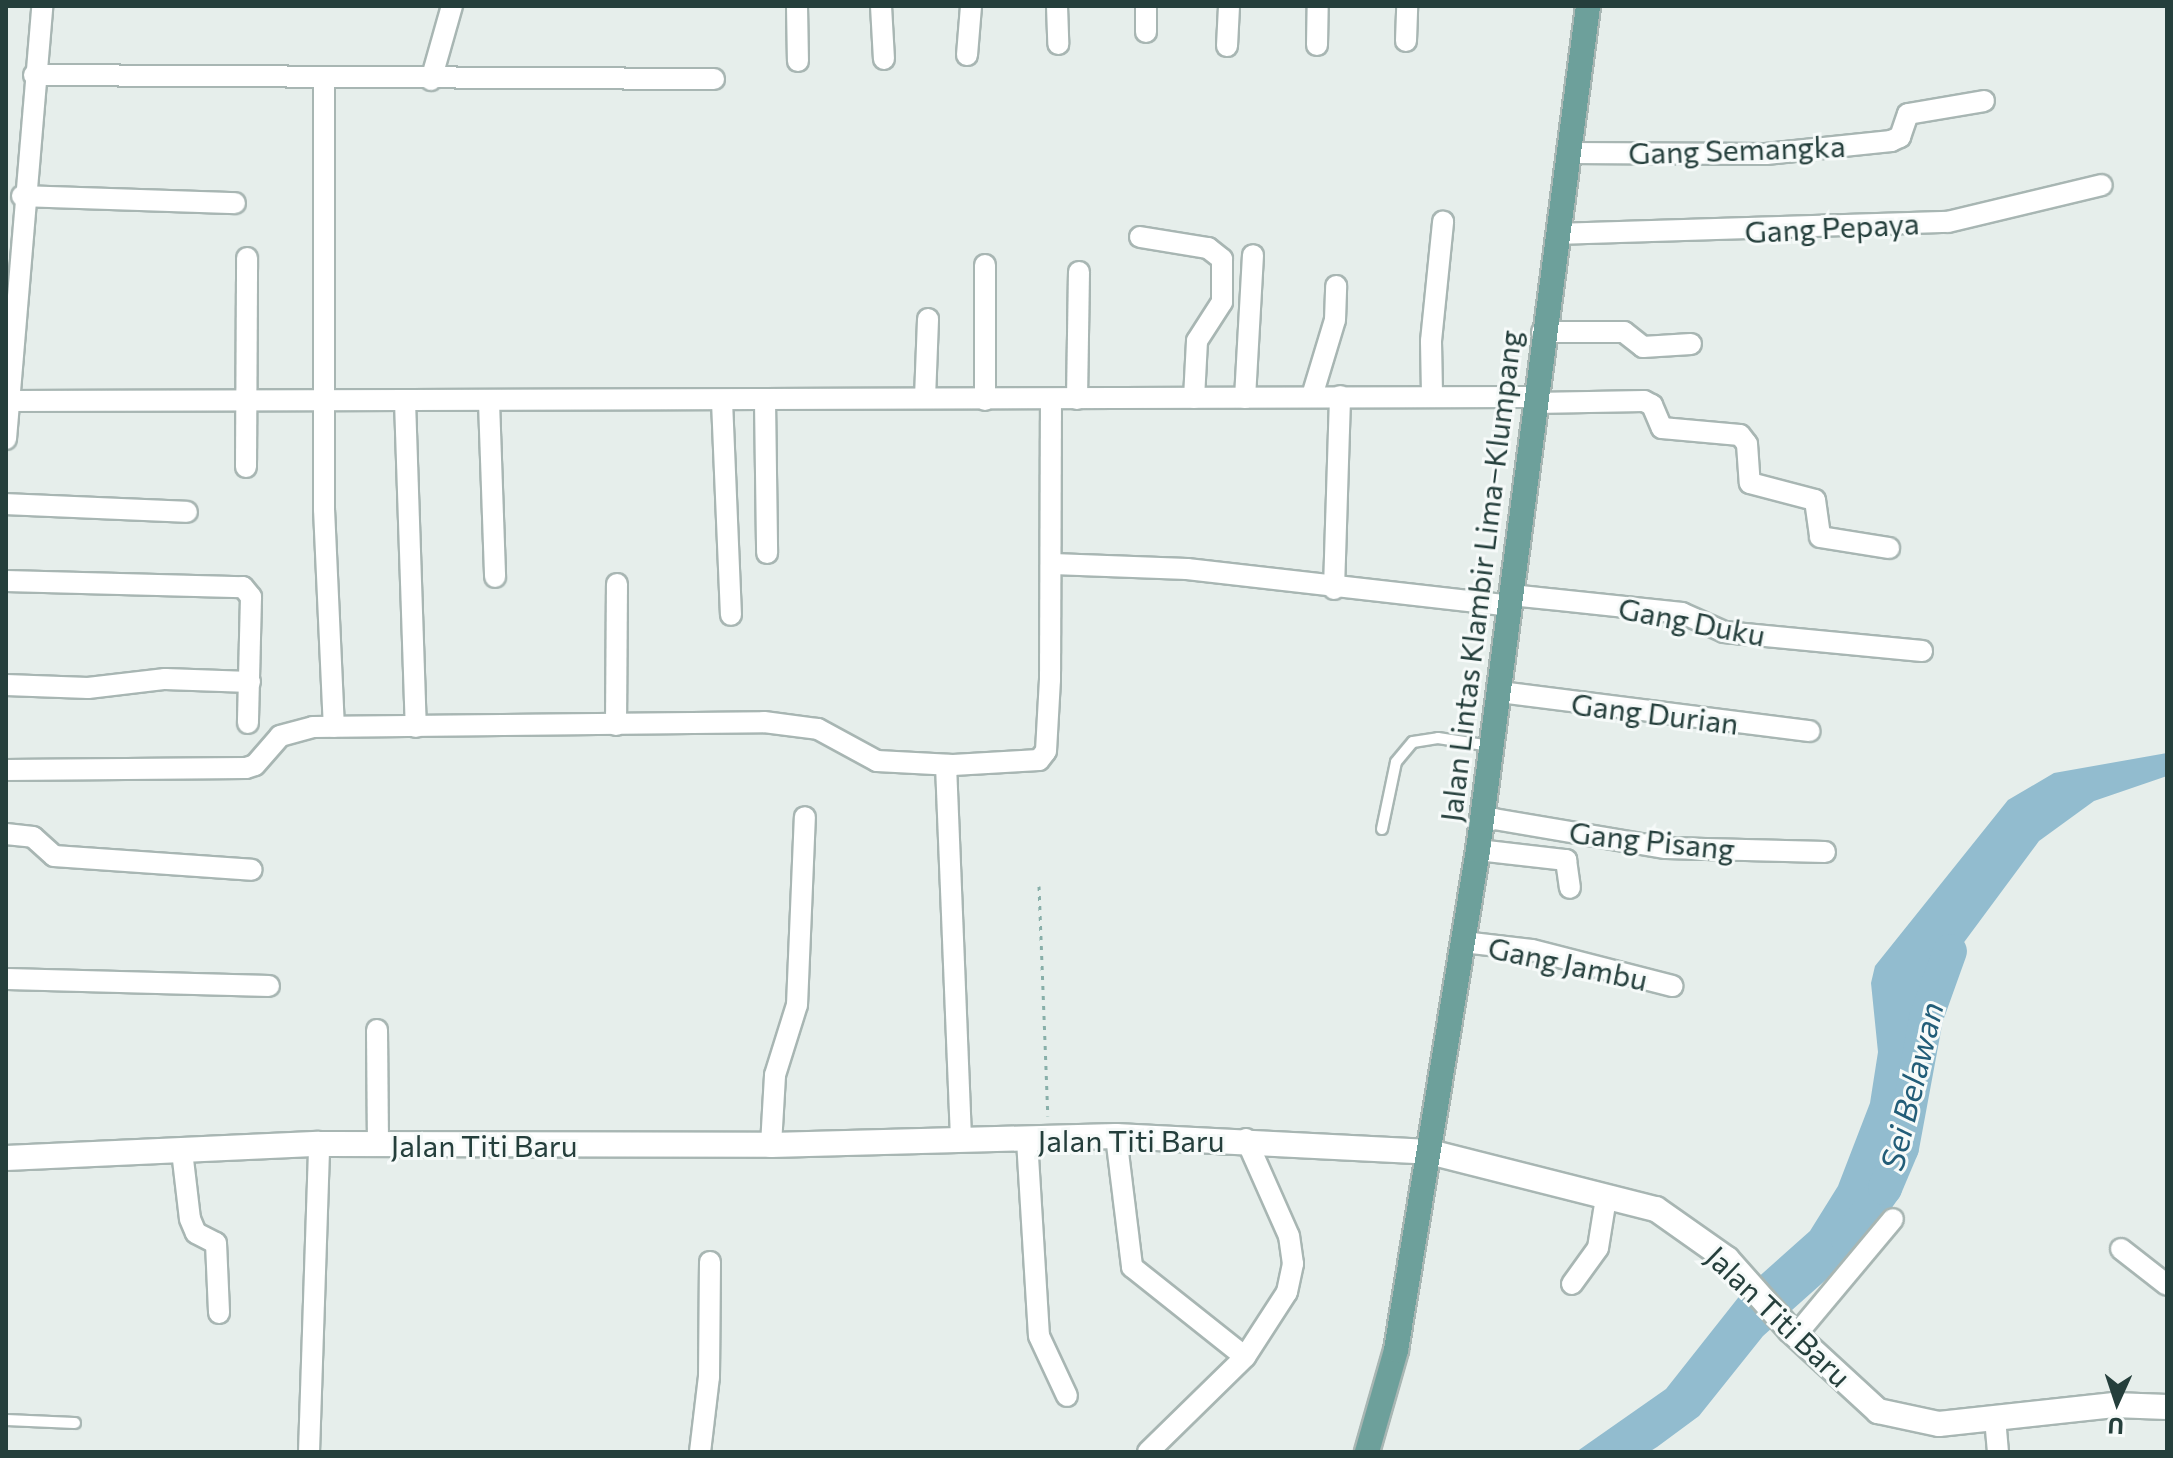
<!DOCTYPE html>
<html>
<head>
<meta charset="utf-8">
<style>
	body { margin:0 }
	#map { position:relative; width:2173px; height:1458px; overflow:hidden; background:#e6eeeb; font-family:Commissioner,sans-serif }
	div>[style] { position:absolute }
	.water>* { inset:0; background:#92bccf }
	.river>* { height:34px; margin:-17px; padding:0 17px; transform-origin:17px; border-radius:17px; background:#92bccf }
	.path>* { height:3px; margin-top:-1.5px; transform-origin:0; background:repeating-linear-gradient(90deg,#88afa9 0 4px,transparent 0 10px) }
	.roads { filter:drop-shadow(2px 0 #a8b6b3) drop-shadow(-2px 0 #a8b6b3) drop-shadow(0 2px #a8b6b3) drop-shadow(0 -2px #a8b6b3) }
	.service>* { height:10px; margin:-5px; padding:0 5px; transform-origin:5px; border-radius:5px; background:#fff }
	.minor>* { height:20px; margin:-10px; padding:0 10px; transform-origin:10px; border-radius:10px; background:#fff }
	.tertiary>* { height:24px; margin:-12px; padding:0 12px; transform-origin:12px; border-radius:12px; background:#fff }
	.primary>* { height:24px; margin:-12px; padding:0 12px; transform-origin:12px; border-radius:12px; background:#6da09b }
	span { translate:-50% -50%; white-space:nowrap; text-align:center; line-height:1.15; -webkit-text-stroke:6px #f6faf9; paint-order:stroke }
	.street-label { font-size:30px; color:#253f3c }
	.water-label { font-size:32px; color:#225d78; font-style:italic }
	.frame { position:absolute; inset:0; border:8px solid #253f3c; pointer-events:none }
	.north { position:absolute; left:2077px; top:1362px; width:80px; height:80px; -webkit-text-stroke:6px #f6faf9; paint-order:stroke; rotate:183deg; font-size:22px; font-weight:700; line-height:32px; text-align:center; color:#253f3c }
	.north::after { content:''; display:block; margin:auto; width:28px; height:36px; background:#253f3c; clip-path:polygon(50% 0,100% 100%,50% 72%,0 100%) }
</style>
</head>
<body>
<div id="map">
	<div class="water">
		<div style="clip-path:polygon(2167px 753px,2167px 776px,2094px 801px,2039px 841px,1962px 945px,1921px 1020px,1897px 1135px,1875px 1183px,1875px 1208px,1847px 1261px,1763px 1336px,1699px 1416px,1657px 1447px,1649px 1452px,1576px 1452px,1666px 1389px,1745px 1289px,1810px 1231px,1838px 1186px,1870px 1103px,1878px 1052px,1871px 983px,1875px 966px,2008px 800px,2054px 773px)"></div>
	</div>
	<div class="river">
		<div style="left:1848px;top:1240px;width:64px;rotate:-54.6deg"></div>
		<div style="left:1885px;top:1188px;width:43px;rotate:-67deg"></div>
		<div style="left:1902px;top:1148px;width:132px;rotate:-79.5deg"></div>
		<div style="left:1926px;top:1018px;width:71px;rotate:-70.3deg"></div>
	</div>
	<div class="path">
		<div style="left:1039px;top:886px;width:230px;rotate:87.8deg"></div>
	</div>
	<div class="roads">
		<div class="service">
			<div style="left:1382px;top:829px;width:68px;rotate:-78.2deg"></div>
			<div style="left:1396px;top:762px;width:26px;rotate:-50deg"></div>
			<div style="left:1413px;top:742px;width:25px;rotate:-9deg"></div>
			<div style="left:1438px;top:738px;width:53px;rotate:8.7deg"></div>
			<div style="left:6px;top:1420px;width:69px;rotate:2.5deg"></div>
		</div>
		<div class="minor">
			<div style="left:797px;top:6px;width:55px;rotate:89deg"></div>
			<div style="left:881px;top:6px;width:53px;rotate:86.8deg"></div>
			<div style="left:1057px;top:6px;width:38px;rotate:88deg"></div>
			<div style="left:1146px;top:32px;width:26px;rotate:-90deg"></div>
			<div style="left:1406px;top:41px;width:35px;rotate:-88deg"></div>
			<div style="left:1317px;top:45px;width:39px;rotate:-89deg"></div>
			<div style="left:1227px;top:46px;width:40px;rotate:-87.1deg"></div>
			<div style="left:967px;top:55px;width:49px;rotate:-85.3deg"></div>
			<div style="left:34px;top:75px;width:680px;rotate:0.34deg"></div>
			<div style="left:324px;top:78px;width:431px;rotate:90deg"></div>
			<div style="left:324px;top:509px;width:218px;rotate:87.4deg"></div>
			<div style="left:431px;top:80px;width:77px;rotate:-74.2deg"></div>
			<div style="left:1568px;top:153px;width:198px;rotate:0.3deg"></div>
			<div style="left:1766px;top:154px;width:126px;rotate:-5.9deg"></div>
			<div style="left:1891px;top:141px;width:10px;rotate:-24deg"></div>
			<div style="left:1900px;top:137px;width:24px;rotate:-71deg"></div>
			<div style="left:1908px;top:114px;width:77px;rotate:-9.7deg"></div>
			<div style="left:22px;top:196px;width:213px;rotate:1.9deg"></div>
			<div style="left:1557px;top:234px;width:391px;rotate:-1.8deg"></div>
			<div style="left:1948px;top:222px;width:158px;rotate:-13.5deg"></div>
			<div style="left:1140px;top:237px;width:69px;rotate:9.2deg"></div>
			<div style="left:1208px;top:248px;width:18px;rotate:38deg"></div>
			<div style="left:1222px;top:259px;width:43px;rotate:90deg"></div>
			<div style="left:1222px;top:302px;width:46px;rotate:122.7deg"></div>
			<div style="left:1197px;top:341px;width:57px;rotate:93deg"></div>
			<div style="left:1542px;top:332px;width:82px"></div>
			<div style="left:1624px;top:332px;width:24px;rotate:38deg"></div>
			<div style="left:1643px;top:347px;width:48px;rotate:-3.6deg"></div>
			<div style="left:1432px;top:394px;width:53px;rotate:-91.1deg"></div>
			<div style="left:1431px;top:341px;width:120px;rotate:-84.2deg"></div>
			<div style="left:1312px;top:396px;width:79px;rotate:-73.2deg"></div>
			<div style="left:1335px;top:320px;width:34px;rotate:-88deg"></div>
			<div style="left:925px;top:398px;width:79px;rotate:-87.8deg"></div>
			<div style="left:1245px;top:398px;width:143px;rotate:-86.8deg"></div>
			<div style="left:1077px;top:399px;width:127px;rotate:-89.1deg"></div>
			<div style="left:985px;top:400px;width:135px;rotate:-90deg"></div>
			<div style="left:7px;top:401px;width:1528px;rotate:-0.15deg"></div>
			<div style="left:405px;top:401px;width:326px;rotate:88.1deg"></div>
			<div style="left:722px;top:401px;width:214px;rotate:87.6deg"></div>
			<div style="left:765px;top:401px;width:152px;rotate:89.2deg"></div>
			<div style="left:489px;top:402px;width:175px;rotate:88deg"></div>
			<div style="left:1534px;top:403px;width:110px;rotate:-1deg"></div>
			<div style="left:1644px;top:401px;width:9px;rotate:27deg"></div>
			<div style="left:1652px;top:405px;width:25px;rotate:67deg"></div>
			<div style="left:1662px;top:428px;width:78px;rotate:5.1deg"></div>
			<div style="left:1740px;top:435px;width:11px;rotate:52deg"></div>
			<div style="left:1747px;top:444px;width:39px;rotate:86deg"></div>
			<div style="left:1750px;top:483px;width:67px;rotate:14.7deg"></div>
			<div style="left:1815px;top:500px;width:37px;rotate:82deg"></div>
			<div style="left:1820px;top:537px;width:70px;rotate:9.1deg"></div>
			<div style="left:6px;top:439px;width:434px;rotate:-85.2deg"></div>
			<div style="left:246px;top:467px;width:209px;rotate:-89.7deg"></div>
			<div style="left:6px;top:504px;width:181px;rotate:2.5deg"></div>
			<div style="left:1053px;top:564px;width:134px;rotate:2.1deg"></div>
			<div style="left:1187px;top:569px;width:325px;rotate:6.5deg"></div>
			<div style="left:6px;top:581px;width:237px;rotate:1.5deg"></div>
			<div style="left:243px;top:587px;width:13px;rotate:51deg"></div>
			<div style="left:251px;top:597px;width:126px;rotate:91.4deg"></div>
			<div style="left:1334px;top:589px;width:193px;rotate:-88.2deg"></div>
			<div style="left:1511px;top:595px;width:172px;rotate:6deg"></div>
			<div style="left:1682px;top:613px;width:46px;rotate:24.3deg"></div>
			<div style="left:1724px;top:632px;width:199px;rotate:5.5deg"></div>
			<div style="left:6px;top:685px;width:82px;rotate:2.1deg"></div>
			<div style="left:88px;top:688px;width:78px;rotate:-6.7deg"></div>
			<div style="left:165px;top:679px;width:85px;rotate:2deg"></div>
			<div style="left:1500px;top:692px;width:312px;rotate:7.2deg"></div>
			<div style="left:616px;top:725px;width:141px;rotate:-89.6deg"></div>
			<div style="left:946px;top:765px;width:376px;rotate:87.7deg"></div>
			<div style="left:6px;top:770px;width:240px;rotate:-0.5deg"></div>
			<div style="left:246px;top:768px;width:9px;rotate:-18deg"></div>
			<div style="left:255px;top:765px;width:38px;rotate:-49deg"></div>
			<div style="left:280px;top:736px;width:34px;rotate:-15deg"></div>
			<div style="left:313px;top:727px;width:451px;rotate:-0.6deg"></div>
			<div style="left:764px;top:722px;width:54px;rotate:7.4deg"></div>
			<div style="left:818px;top:729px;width:67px;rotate:28.5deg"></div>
			<div style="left:877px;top:761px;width:76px;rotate:3deg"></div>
			<div style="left:953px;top:765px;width:86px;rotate:-3.3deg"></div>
			<div style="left:1039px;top:760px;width:11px;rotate:-52deg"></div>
			<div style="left:1046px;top:751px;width:71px;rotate:-86.8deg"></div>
			<div style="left:1050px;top:680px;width:280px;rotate:-89.8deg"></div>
			<div style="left:1481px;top:824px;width:14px;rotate:-21deg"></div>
			<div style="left:1494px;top:819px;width:174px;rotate:9.6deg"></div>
			<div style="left:1666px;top:848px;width:159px;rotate:1.4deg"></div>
			<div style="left:6px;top:834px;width:27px;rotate:6deg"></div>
			<div style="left:33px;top:837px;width:28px;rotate:42deg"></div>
			<div style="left:54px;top:856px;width:198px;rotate:4deg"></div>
			<div style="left:1478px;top:850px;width:89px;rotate:6.5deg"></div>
			<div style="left:1566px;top:860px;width:28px;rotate:82deg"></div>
			<div style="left:1463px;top:942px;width:69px;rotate:6.6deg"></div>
			<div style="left:1532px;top:950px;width:145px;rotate:14.4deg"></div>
			<div style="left:6px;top:979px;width:263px;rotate:1.5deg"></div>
			<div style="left:377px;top:1030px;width:115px;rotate:89.5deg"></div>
			<div style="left:1116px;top:1136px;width:132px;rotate:83deg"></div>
			<div style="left:1132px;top:1267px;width:144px;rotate:38.5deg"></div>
			<div style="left:1027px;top:1140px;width:196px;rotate:86.5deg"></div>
			<div style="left:1039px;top:1336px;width:66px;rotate:65deg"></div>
			<div style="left:771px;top:1145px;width:70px;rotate:-86.7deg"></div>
			<div style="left:775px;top:1075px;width:73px;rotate:-72.6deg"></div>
			<div style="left:797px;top:1005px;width:188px;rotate:-87.6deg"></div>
			<div style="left:182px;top:1151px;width:68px;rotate:83.3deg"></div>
			<div style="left:190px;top:1219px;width:15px;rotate:67deg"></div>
			<div style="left:196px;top:1233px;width:22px;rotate:27deg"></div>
			<div style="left:216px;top:1243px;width:70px;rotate:87.5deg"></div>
			<div style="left:2121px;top:1249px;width:58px;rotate:38deg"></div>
			<div style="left:1572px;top:1284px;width:44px;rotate:-54.2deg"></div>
			<div style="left:1598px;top:1248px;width:51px;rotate:-80.9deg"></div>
			<div style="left:1796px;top:1335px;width:151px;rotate:-50.1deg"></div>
			<div style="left:1995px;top:1418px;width:34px;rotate:85deg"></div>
			<div style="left:309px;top:1452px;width:308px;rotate:-88.1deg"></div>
			<div style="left:700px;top:1452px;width:76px;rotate:-83.2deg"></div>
			<div style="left:709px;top:1377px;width:115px;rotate:-89.5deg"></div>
			<div style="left:1148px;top:1452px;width:136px;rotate:-44.4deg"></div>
			<div style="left:1245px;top:1357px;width:77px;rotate:-57.1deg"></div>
			<div style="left:1287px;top:1292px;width:29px;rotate:-78deg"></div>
			<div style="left:1293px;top:1264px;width:28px;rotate:-98deg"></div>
			<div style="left:1289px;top:1236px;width:106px;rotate:-113.9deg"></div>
		</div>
		<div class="tertiary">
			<div style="left:6px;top:1158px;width:313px;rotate:-2.6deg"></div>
			<div style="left:319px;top:1144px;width:452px;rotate:0.1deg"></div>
			<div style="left:771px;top:1145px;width:345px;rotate:-1.5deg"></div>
			<div style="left:1116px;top:1136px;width:314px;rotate:2.9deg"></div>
			<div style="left:1430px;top:1152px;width:233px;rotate:14.2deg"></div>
			<div style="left:1656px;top:1209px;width:87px;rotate:35.2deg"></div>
			<div style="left:1727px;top:1259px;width:95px;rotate:48.4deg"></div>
			<div style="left:1790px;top:1330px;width:120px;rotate:42.6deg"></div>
			<div style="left:1878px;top:1411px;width:62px;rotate:12deg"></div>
			<div style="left:1939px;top:1424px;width:176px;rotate:-6.2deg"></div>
			<div style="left:2114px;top:1405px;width:53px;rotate:2.2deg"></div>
		</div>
		<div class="primary">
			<div style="left:1367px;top:1452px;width:106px;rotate:-74.1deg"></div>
			<div style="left:1396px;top:1350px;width:507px;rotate:-80.69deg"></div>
			<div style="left:1478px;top:850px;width:851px;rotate:-82.57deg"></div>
		</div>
	</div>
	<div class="street-label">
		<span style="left:1737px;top:149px;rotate:-2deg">Gang Semangka</span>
		<span style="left:1832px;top:227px;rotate:-3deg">Gang Pepaya</span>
		<span style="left:1480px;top:576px;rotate:-83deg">Jalan Lintas Klambir Lima–Klumpang</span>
		<span style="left:1692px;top:621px;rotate:11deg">Gang Duku</span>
		<span style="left:1655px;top:713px;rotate:7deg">Gang Durian</span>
		<span style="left:1652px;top:840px;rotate:6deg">Gang Pisang</span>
		<span style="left:1568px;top:963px;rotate:12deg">Gang Jambu</span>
		<span style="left:1131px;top:1140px">Jalan Titi Baru</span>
		<span style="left:484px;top:1145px">Jalan Titi Baru</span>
		<span style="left:1779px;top:1316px;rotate:44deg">Jalan Titi Baru</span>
	</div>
	<div class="water-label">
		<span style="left:1911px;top:1086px;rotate:-76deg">Sei Belawan</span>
	</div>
	<div class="frame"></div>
	<div class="north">U</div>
</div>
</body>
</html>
